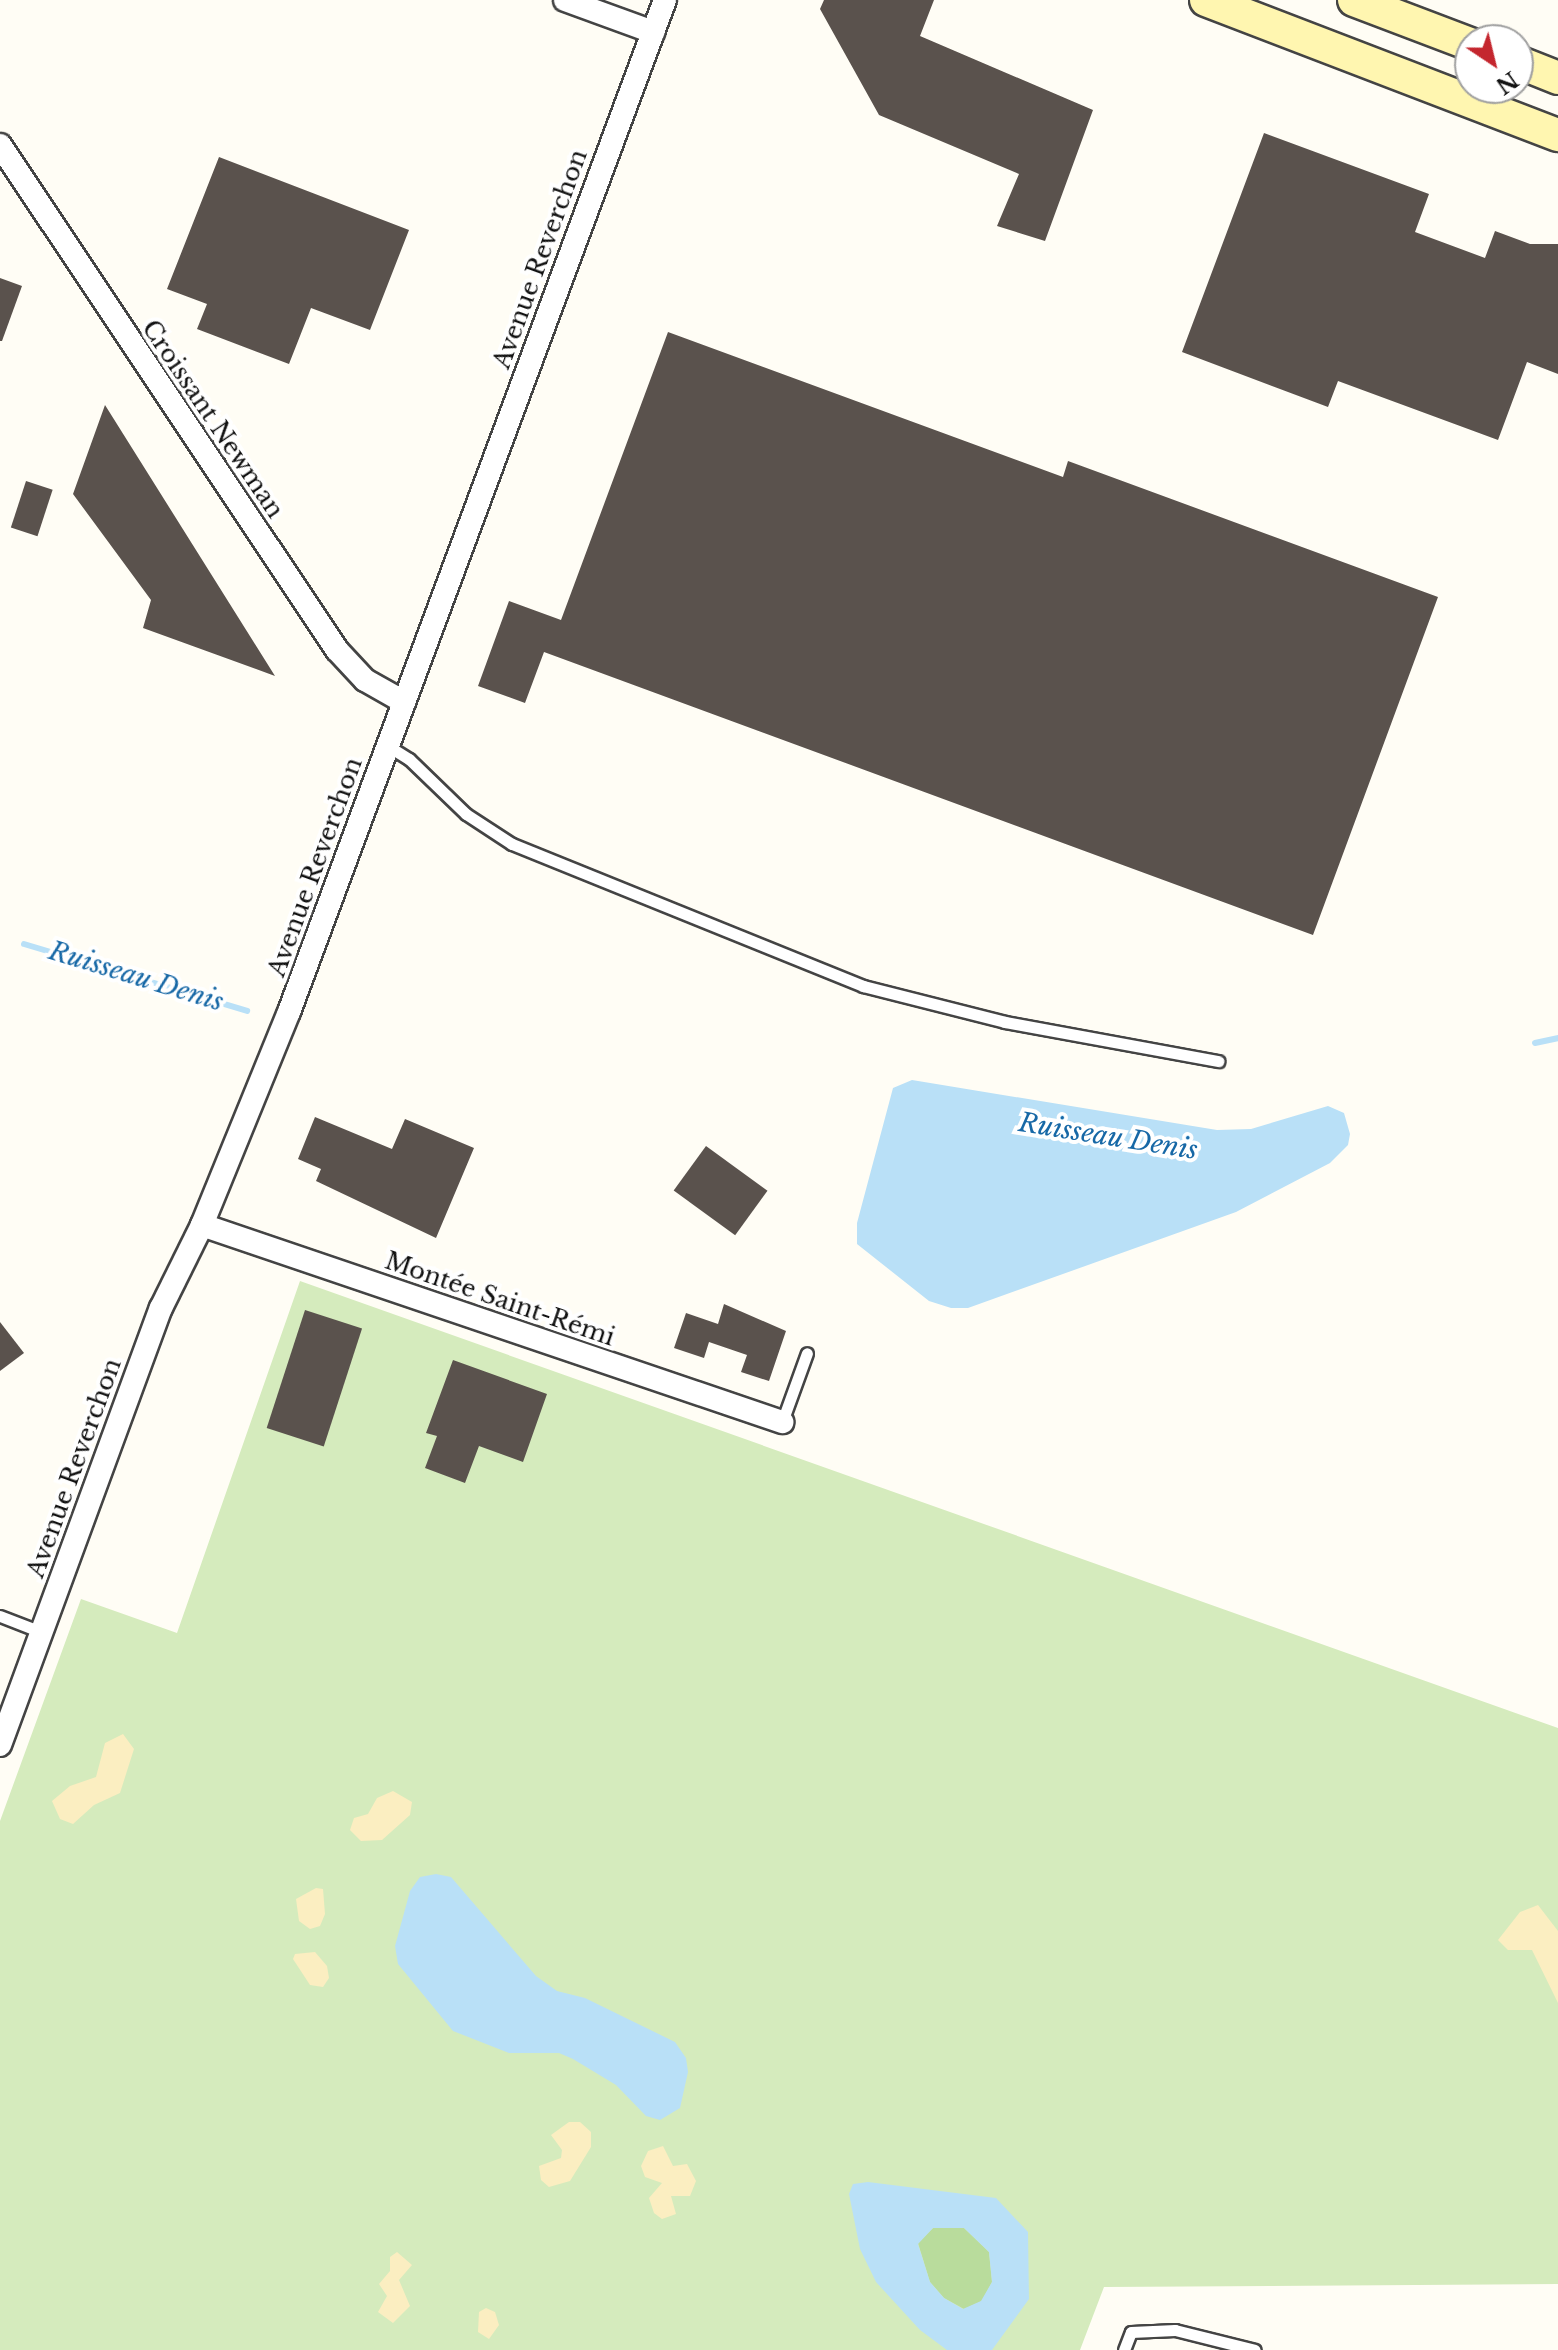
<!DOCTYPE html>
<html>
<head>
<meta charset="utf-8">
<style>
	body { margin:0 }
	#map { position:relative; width:1558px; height:2350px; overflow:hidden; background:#fffdf5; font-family:"Libre Baskerville",serif }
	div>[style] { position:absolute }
	.green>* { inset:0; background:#d5ebbd }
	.forest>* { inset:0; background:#b9dc9c }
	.sand>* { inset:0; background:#fbeec1 }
	.water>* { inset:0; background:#b9e0f7 }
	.stream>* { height:6px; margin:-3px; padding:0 3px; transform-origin:3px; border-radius:3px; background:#b9e0f7 }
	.building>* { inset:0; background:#5a524d; transform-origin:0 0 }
	.roads { filter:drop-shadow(2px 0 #444) drop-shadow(-2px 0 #444) drop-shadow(0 2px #444) drop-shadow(0 -2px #444) }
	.service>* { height:11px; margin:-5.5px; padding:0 5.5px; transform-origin:5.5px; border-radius:5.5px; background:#fff }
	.minor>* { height:22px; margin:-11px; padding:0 11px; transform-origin:11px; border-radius:11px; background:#fff }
	.secondary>* { height:32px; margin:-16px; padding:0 16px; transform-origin:16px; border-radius:16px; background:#fff6b0 }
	span { translate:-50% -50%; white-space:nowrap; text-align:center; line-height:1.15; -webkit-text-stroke:8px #fff; paint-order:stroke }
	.street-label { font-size:24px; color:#111 }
	.water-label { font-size:26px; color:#1768a6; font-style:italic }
	.north { position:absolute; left:1454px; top:24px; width:80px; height:80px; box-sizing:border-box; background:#fff; border:2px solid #a0a0a0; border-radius:50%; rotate:145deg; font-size:22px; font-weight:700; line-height:32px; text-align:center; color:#111 }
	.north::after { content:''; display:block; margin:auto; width:28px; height:36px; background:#c4262e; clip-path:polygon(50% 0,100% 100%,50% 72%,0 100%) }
</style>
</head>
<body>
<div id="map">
	<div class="green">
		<div style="clip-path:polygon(300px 1281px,1558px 1728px,1558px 2284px,1104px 2287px,1080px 2350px,0 2350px,0 1821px,81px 1599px,177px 1633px)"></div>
	</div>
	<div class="forest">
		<div style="clip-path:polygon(933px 2228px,964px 2228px,989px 2252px,992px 2282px,982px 2301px,964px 2309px,944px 2298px,930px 2282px,918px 2243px)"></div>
	</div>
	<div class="sand">
		<div style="clip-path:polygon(123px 1734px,134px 1749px,120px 1793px,94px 1805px,73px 1824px,60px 1819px,52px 1801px,70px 1786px,96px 1777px,105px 1743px)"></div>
		<div style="clip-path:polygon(393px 1791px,412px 1802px,410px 1815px,382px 1840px,361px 1841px,350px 1830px,354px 1818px,368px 1814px,377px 1798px)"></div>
		<div style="clip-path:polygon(316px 1888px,323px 1889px,325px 1914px,320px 1926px,310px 1929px,299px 1921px,296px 1899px)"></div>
		<div style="clip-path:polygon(1538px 1905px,1558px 1931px,1558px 2003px,1532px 1950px,1508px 1950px,1498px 1940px,1520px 1912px)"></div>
		<div style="clip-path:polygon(315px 1952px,327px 1966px,329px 1978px,323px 1987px,310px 1985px,293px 1959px,295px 1954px)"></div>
		<div style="clip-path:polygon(569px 2122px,580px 2122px,591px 2132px,591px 2147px,570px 2181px,549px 2187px,541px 2180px,539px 2166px,561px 2158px,562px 2150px,551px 2135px)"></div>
		<div style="clip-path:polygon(663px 2146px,673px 2166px,687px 2164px,696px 2181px,690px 2196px,671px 2196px,676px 2214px,662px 2219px,654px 2213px,649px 2198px,662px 2183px,645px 2177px,641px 2166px,648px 2151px)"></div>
		<div style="clip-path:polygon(397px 2252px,412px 2265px,399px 2280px,410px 2306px,393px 2323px,378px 2312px,387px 2296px,379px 2284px,390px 2271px,390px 2257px)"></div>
		<div style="clip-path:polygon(486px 2308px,495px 2312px,499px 2325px,489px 2339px,478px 2332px,479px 2312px)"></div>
	</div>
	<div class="water">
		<div style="clip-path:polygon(912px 1080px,1217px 1130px,1251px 1129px,1328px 1106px,1344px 1113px,1350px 1134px,1348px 1145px,1330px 1163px,1236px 1212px,968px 1308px,951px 1308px,929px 1301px,857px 1244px,857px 1223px,893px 1088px)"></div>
		<div style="clip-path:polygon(436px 1874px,451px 1877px,536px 1976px,557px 1991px,585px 1998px,675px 2042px,686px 2058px,688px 2072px,680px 2108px,660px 2120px,646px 2116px,616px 2085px,573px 2059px,559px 2053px,509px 2053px,453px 2031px,398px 1964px,395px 1946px,410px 1891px,420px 1877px)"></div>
		<div style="clip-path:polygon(evenodd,868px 2182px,996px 2198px,1028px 2232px,1029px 2299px,992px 2350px,947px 2350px,920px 2330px,876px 2282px,860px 2249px,849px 2194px,853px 2184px,868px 2182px,933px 2228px,964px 2228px,989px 2252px,992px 2282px,981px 2301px,963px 2309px,944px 2298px,930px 2282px,918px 2244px,933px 2228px)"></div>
	</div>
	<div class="stream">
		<div style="left:24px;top:944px;width:233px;rotate:16.7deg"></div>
		<div style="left:1535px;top:1043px;width:24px;rotate:-12deg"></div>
	</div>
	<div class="building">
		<div style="clip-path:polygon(824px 0,934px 0,920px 36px,1093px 110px,1045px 241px,997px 226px,1019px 174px,879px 115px,820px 9px)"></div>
		<div style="clip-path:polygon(1264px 133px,1429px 194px,1415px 232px,1485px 258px,1495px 231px,1530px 244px,1558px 244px,1558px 374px,1527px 362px,1498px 440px,1338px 381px,1328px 407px,1182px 352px)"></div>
		<div style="clip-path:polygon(219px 157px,409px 230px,370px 330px,311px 308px,289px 364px,197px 329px,207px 304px,167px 289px)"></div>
		<div style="clip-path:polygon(0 278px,22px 286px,2px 341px,0 341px)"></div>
		<div style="clip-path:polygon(668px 332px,1063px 477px,1068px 461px,1438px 597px,1313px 935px,544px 652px,525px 703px,478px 686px,509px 601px,561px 620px)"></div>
		<div style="clip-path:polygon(105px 405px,275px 676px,143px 628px,151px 600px,73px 494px)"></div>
		<div style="left:26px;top:481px;width:28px;height:49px;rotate:18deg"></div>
		<div style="clip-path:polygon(315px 1117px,392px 1149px,405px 1119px,474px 1148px,436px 1238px,316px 1181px,321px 1169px,298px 1159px)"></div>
		<div style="left:706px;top:1146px;width:76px;height:55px;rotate:36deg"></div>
		<div style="clip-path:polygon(724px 1304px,786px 1331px,769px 1381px,741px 1372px,747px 1355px,709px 1342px,704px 1358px,674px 1348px,686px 1313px,718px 1324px)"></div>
		<div style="left:305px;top:1310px;width:60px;height:124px;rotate:18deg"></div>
		<div style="clip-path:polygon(0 1322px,24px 1353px,0 1371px)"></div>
		<div style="clip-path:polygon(453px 1360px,547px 1394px,523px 1462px,479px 1446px,465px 1483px,425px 1468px,437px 1436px,426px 1433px)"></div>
	</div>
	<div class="roads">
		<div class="service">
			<div style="left:388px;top:746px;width:25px;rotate:32deg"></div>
			<div style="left:409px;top:759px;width:79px;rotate:44deg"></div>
			<div style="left:466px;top:814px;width:55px;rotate:33.1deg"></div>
			<div style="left:512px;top:844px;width:379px;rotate:22deg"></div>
			<div style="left:863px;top:986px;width:146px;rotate:14.2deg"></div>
			<div style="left:1005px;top:1022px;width:217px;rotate:10.4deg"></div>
			<div style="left:782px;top:1422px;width:73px;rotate:-70.1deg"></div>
			<div style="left:0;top:1616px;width:44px;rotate:21.3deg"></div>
			<div style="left:1124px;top:2350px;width:19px;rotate:-69deg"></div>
			<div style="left:1131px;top:2332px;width:44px;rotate:-2.6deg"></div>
			<div style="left:1175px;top:2330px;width:82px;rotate:14deg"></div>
		</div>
		<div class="minor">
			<div style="left:565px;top:0;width:94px;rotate:20deg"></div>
			<div style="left:0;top:145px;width:607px;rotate:56.28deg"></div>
			<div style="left:337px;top:650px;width:41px;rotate:47deg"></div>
			<div style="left:365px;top:680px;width:45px;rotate:29.4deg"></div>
			<div style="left:202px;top:1225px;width:613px;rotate:18.76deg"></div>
			<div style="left:0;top:1745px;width:466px;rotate:-69.8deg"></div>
			<div style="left:161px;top:1308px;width:93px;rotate:-63.7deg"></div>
			<div style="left:202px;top:1225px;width:230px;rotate:-67.8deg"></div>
			<div style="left:289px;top:1012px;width:1080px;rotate:-69.62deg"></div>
		</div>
		<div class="secondary">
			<div style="left:1206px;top:0;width:377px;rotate:21deg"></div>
			<div style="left:1354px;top:0;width:124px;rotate:20.8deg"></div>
			<div style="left:1518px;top:62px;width:43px;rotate:21.8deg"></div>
		</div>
	</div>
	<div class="street-label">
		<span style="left:540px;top:259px;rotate:-70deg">Avenue Reverchon</span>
		<span style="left:213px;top:419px;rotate:56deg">Croissant Newman</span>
		<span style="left:315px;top:867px;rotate:-70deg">Avenue Reverchon</span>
		<span style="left:500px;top:1299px;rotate:19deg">Montée Saint-Rémi</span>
		<span style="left:74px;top:1468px;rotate:-70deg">Avenue Reverchon</span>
	</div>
	<div class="water-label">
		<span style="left:136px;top:977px;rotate:17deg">Ruisseau Denis</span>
		<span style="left:1108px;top:1137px;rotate:9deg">Ruisseau Denis</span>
	</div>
	<div class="north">N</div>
</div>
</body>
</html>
